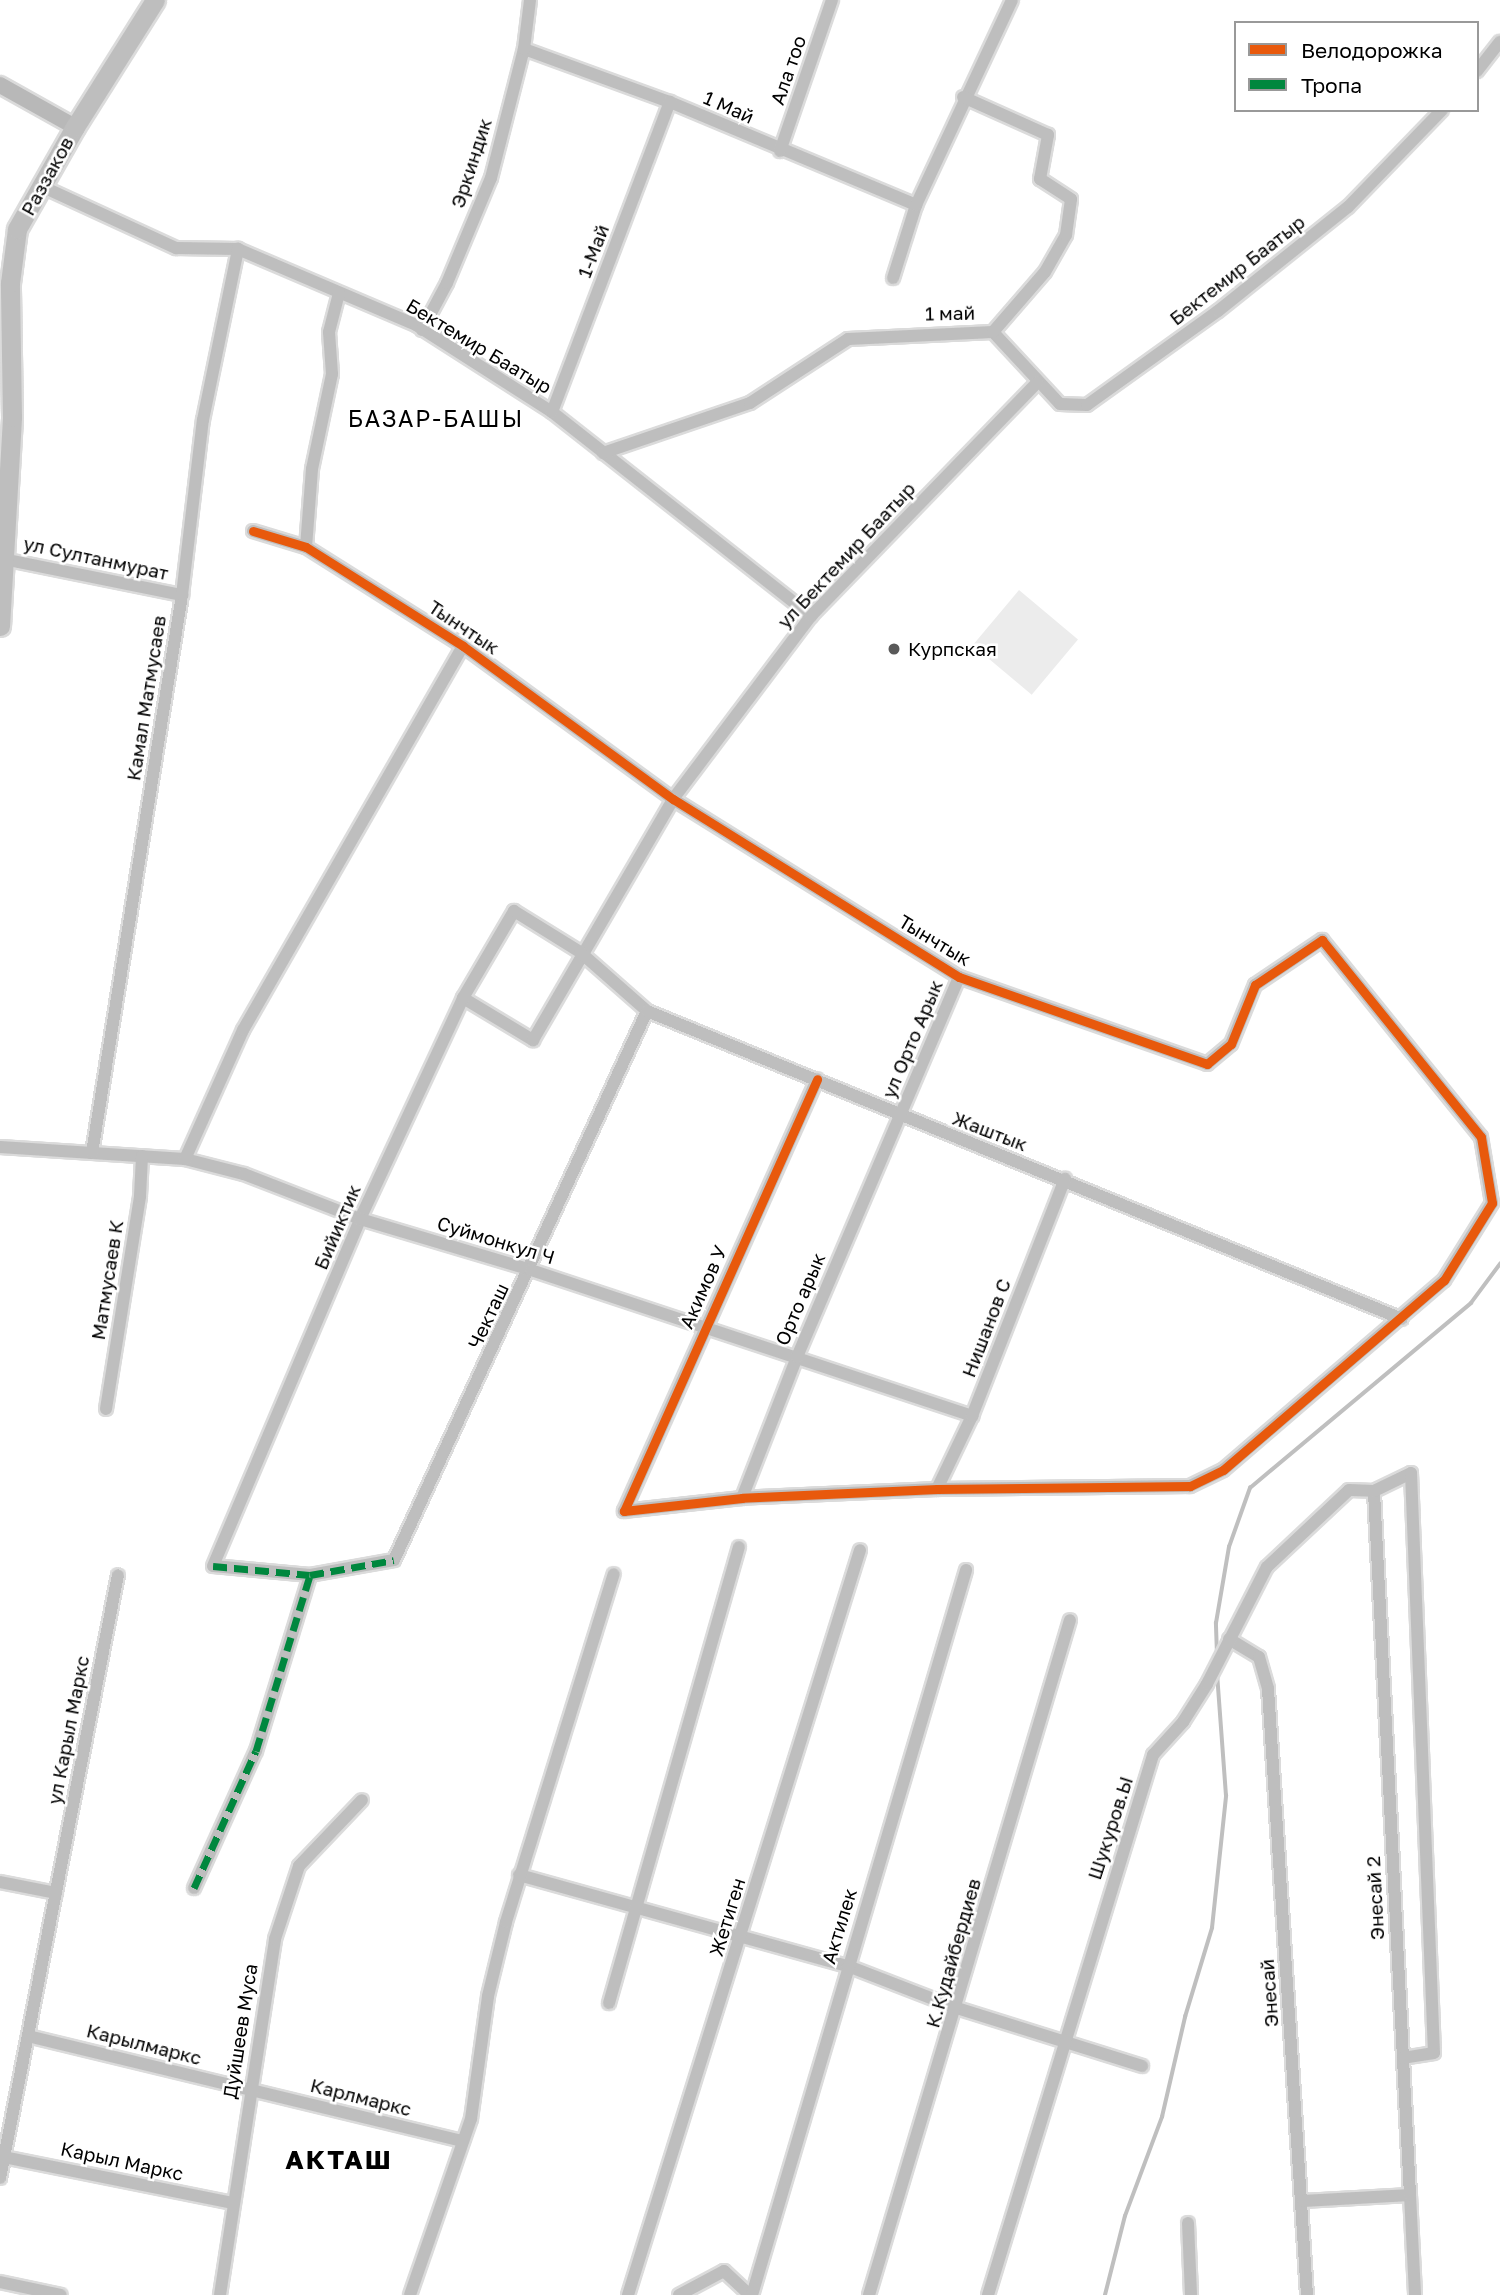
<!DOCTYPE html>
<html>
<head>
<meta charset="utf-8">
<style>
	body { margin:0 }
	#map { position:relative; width:1500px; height:2295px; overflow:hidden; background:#fff; font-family:"Golos Text",sans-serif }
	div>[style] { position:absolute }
	.green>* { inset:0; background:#ececec; transform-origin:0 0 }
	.stream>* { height:3.5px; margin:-1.75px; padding:0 1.75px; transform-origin:1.75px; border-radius:1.75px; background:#bfbfbf }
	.roads { filter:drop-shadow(2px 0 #dbdbdb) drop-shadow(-2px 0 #dbdbdb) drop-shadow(0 2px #dbdbdb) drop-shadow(0 -2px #dbdbdb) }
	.street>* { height:12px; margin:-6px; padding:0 6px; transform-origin:6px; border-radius:6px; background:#bebebe }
	.secondary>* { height:16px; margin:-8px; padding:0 8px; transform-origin:8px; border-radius:8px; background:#b8b8b8 }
	.primary>* { height:19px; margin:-9.5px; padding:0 9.5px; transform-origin:9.5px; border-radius:9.5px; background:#bebebe }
	.quiet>* { height:7px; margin-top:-3.5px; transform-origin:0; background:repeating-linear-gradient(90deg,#00873e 0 14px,transparent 0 21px) }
	.cycleway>* { height:9px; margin:-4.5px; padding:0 4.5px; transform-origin:4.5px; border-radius:4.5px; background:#e8590c }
	.dots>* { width:19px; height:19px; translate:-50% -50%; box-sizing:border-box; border:4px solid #fff; border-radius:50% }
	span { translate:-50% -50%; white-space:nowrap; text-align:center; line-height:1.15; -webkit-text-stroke:5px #fff; paint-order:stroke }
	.street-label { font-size:19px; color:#000 }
	.poi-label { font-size:19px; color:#000 }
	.left { translate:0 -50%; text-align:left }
	.quarter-label { font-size:23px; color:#000; letter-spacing:2px }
	.district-label { font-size:26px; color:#000; font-weight:700; letter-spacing:2px }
	.legend { position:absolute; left:1234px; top:21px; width:245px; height:91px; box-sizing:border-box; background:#fff; border:2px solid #999; margin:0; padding:9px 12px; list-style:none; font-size:21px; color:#000 }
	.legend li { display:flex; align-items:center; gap:14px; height:35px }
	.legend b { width:35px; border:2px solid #999 }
</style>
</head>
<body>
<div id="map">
	<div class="green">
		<div style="left:1019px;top:590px;width:77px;height:72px;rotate:40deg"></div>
	</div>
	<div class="stream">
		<div style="left:1217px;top:1655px;width:32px;rotate:-92deg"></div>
		<div style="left:1216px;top:1623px;width:77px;rotate:-80.3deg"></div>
		<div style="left:1229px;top:1547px;width:63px;rotate:-70.4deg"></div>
		<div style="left:1250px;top:1488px;width:288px;rotate:-39.9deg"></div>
		<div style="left:1471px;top:1303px;width:49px;rotate:-53.4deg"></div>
		<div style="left:1105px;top:2295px;width:81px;rotate:-75.8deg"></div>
		<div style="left:1125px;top:2216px;width:106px;rotate:-69.5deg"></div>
		<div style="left:1162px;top:2117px;width:103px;rotate:-77deg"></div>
		<div style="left:1185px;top:2017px;width:93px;rotate:-73.1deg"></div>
		<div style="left:1212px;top:1928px;width:133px;rotate:-83.9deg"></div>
		<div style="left:1226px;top:1796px;width:123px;rotate:-94.2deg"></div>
	</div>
	<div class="roads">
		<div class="street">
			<div style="left:524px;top:49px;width:155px;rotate:20deg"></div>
			<div style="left:670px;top:102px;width:267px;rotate:22.7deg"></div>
			<div style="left:1477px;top:71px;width:37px;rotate:-52deg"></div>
			<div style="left:780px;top:151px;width:160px;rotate:-71deg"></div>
			<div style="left:41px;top:186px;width:149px;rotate:24.7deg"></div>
			<div style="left:176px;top:248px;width:62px;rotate:0.9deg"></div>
			<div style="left:238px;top:249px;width:194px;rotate:23.1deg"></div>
			<div style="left:416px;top:325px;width:161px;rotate:32.6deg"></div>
			<div style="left:552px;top:412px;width:330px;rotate:38.2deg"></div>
			<div style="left:893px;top:278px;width:77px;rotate:-72.5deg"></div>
			<div style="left:916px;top:205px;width:226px;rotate:-64.9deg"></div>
			<div style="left:422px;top:330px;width:53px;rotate:-62deg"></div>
			<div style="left:447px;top:283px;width:114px;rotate:-67.3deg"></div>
			<div style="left:491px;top:178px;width:133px;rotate:-75.7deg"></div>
			<div style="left:524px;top:49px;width:49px;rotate:-83deg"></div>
			<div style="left:993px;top:332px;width:98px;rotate:47.1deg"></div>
			<div style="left:1060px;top:404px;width:27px;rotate:2deg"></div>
			<div style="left:1087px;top:405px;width:161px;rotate:-35.7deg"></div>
			<div style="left:1218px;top:311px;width:166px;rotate:-38.7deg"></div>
			<div style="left:1348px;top:207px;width:135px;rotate:-45.9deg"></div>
			<div style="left:552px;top:412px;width:332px;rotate:-69.2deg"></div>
			<div style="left:603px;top:453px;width:155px;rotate:-18.8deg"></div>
			<div style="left:750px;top:403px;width:117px;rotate:-33.1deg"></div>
			<div style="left:848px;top:339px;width:145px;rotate:-2.8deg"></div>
			<div style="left:993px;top:332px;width:79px;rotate:-49.1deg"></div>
			<div style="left:1045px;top:272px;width:43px;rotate:-60.4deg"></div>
			<div style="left:1066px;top:235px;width:36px;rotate:-82deg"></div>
			<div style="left:1071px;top:199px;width:37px;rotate:-147deg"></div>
			<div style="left:1040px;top:179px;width:45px;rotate:-79.7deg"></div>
			<div style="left:1048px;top:135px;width:93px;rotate:-155.9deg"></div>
			<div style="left:253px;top:531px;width:55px;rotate:16.8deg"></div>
			<div style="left:306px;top:547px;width:186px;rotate:32.2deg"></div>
			<div style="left:463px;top:646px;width:260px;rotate:36.1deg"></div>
			<div style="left:673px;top:799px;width:337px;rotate:31.9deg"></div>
			<div style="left:959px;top:977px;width:263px;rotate:19.3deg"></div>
			<div style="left:1207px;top:1064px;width:31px;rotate:-40deg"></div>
			<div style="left:1231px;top:1044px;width:64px;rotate:-67.9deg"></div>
			<div style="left:1255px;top:985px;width:81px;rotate:-33.9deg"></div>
			<div style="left:1322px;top:940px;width:253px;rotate:51.1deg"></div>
			<div style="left:1481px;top:1137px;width:67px;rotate:80.5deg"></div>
			<div style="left:1492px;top:1203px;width:91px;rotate:121.9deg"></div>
			<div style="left:1444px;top:1280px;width:291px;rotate:139.3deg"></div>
			<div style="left:1223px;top:1470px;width:37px;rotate:154deg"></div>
			<div style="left:1190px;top:1486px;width:253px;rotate:179.3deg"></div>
			<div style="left:937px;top:1489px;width:195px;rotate:177.4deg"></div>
			<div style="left:742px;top:1498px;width:119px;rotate:173.7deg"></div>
			<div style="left:624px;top:1511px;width:473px;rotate:-65.9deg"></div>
			<div style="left:306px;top:547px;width:78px;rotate:-85.6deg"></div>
			<div style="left:312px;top:469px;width:97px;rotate:-78.1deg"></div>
			<div style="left:332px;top:374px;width:42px;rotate:-94.1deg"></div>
			<div style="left:329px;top:332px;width:40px;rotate:-75.6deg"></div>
			<div style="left:3px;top:559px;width:183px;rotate:11.4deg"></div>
			<div style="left:463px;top:998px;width:82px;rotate:31deg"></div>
			<div style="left:533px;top:1040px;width:279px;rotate:-59.8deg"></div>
			<div style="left:673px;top:799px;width:229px;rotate:-53deg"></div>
			<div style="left:811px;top:616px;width:325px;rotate:-45.9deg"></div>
			<div style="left:647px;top:1011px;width:604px;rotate:114.74deg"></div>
			<div style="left:394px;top:1560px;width:85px;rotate:169.9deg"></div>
			<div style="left:310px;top:1575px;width:97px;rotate:-174.7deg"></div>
			<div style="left:213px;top:1566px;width:377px;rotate:-67deg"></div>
			<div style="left:360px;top:1219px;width:244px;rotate:-65deg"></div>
			<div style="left:463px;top:998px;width:101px;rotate:-59.6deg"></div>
			<div style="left:514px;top:911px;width:78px;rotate:31.8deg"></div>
			<div style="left:580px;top:952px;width:89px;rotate:41.4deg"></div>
			<div style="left:647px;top:1011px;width:815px;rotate:22.19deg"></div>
			<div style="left:0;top:1147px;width:185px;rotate:3.7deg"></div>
			<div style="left:185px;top:1159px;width:61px;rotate:14.3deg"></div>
			<div style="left:244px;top:1174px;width:124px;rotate:21.2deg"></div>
			<div style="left:360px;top:1219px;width:178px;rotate:16.6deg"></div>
			<div style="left:531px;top:1270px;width:465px;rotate:18.3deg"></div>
			<div style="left:92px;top:1153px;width:565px;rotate:-80.84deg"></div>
			<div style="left:182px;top:595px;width:176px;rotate:-83.2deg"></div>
			<div style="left:203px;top:420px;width:175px;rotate:-78.4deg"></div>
			<div style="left:185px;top:1159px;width:141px;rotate:-65.8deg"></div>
			<div style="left:243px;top:1030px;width:443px;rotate:-60.2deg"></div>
			<div style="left:106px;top:1409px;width:216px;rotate:-80.9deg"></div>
			<div style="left:140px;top:1196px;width:40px;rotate:-87.1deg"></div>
			<div style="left:937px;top:1489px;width:81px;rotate:-64.4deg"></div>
			<div style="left:972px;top:1416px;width:255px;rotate:-68.6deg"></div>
			<div style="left:742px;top:1498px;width:151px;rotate:-68.7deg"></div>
			<div style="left:797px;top:1357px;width:413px;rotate:-66.9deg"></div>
			<div style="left:1229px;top:1639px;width:35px;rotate:31deg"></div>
			<div style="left:1259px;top:1657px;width:33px;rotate:74deg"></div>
			<div style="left:1268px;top:1689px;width:607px;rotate:86.32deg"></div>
			<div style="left:519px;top:1875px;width:341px;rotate:15.5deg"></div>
			<div style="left:848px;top:1966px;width:117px;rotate:21.1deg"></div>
			<div style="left:957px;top:2008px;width:194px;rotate:17.4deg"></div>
			<div style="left:0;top:1882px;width:57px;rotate:11.1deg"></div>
			<div style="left:194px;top:1888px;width:150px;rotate:-65.7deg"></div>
			<div style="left:256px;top:1751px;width:184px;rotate:-72.9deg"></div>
			<div style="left:609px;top:2003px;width:474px;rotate:-74.1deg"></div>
			<div style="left:28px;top:2036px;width:447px;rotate:13.6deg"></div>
			<div style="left:4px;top:2157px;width:233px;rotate:11.4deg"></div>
			<div style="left:0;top:2178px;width:614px;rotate:-78.93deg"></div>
			<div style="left:1410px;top:2195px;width:100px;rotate:87.1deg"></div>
			<div style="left:1303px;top:2201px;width:107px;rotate:-3.2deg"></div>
			<div style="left:1410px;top:2195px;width:705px;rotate:-92.93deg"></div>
			<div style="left:1188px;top:2223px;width:72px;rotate:87.6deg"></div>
			<div style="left:0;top:2282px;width:62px;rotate:12deg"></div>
			<div style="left:220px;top:2295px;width:360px;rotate:-81.2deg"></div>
			<div style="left:275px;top:1939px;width:77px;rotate:-71.8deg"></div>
			<div style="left:299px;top:1866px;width:91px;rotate:-46.3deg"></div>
			<div style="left:410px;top:2295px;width:186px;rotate:-70.9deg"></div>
			<div style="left:471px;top:2119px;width:124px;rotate:-82.1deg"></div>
			<div style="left:488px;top:1996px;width:76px;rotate:-76.3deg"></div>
			<div style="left:506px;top:1922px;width:364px;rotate:-72.8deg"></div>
			<div style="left:628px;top:2295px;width:780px;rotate:-72.7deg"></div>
			<div style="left:679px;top:2295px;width:51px;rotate:-28.1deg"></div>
			<div style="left:724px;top:2271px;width:35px;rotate:43deg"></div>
			<div style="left:752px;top:2295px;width:756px;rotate:-73.55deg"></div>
			<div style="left:869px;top:2295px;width:704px;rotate:-73.42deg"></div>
			<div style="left:988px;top:2295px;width:565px;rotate:-73.01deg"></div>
			<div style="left:1153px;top:1755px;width:45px;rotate:-47.7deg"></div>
			<div style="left:1183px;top:1722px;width:45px;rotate:-57.7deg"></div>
			<div style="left:1207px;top:1684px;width:131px;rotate:-62.9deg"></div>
			<div style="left:1267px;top:1567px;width:112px;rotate:-43.2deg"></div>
			<div style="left:1349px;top:1490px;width:25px;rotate:2deg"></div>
			<div style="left:1374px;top:1491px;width:41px;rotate:-25.9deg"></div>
			<div style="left:1411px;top:1473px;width:580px;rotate:87.73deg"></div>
			<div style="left:1434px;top:2053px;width:31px;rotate:171deg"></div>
		</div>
		<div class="secondary">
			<div style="left:0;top:85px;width:86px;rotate:29.2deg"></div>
		</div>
		<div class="primary">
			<div style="left:0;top:626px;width:209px;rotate:-86.7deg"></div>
			<div style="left:12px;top:417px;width:134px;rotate:-90.9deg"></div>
			<div style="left:10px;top:283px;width:54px;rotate:-82.6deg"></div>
			<div style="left:17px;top:229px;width:117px;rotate:-60.4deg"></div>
			<div style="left:75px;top:127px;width:150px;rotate:-57.8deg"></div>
		</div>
	</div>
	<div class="quiet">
		<div style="left:213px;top:1566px;width:97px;rotate:5.3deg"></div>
		<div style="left:310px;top:1575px;width:85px;rotate:-10.1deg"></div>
		<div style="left:194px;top:1888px;width:150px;rotate:-65.7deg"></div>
		<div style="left:256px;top:1751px;width:184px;rotate:-72.9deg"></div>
	</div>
	<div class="cycleway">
		<div style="left:253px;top:531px;width:55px;rotate:16.8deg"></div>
		<div style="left:306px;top:547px;width:186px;rotate:32.2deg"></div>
		<div style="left:463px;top:646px;width:260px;rotate:36.1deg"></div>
		<div style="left:673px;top:799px;width:337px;rotate:31.9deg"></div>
		<div style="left:959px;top:977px;width:263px;rotate:19.3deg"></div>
		<div style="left:1207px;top:1064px;width:31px;rotate:-40deg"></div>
		<div style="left:1231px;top:1044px;width:64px;rotate:-67.9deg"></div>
		<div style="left:1255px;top:985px;width:81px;rotate:-33.9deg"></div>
		<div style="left:1322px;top:940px;width:253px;rotate:51.1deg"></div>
		<div style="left:1481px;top:1137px;width:67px;rotate:80.5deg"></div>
		<div style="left:1492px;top:1203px;width:91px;rotate:121.9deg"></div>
		<div style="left:1444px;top:1280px;width:291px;rotate:139.3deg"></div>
		<div style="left:1223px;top:1470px;width:37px;rotate:154deg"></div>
		<div style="left:1190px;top:1486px;width:253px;rotate:179.3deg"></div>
		<div style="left:937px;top:1489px;width:195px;rotate:177.4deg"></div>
		<div style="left:742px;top:1498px;width:119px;rotate:173.7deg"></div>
		<div style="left:624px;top:1511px;width:473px;rotate:-65.9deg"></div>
	</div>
	<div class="dots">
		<div style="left:894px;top:649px;background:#595959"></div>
	</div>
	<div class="street-label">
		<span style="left:788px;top:70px;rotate:-71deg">Ала тоо</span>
		<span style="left:729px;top:107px;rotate:24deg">1 Май</span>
		<span style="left:471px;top:163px;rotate:-72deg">Эркиндик</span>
		<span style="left:47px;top:176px;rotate:-61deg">Раззаков</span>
		<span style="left:593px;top:251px;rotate:-69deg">1-Май</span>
		<span style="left:1237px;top:270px;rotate:-38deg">Бектемир Баатыр</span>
		<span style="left:950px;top:313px;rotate:-1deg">1 май</span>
		<span style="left:479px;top:346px;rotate:31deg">Бектемир Баатыр</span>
		<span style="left:846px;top:555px;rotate:-47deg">ул Бектемир Баатыр</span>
		<span style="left:96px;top:558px;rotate:12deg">ул Султанмурат</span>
		<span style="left:464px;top:627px;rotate:34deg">Тынчтык</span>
		<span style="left:146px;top:698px;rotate:-81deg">Камал Матмусаев</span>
		<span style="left:935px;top:940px;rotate:31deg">Тынчтык</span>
		<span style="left:912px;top:1039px;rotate:-67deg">ул Орто Арык</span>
		<span style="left:990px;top:1131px;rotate:21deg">Жаштык</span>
		<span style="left:337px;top:1227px;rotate:-67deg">Бийиктик</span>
		<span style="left:496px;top:1240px;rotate:17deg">Суймонкул Ч</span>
		<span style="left:107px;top:1280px;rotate:-81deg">Матмусаев К</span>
		<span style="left:703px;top:1287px;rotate:-66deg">Акимов У</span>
		<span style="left:800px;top:1299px;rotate:-67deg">Орто арык</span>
		<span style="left:488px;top:1316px;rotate:-65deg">Чекташ</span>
		<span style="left:986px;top:1328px;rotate:-69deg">Нишанов С</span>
		<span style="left:68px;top:1730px;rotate:-79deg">ул Карыл Маркс</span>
		<span style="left:1110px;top:1828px;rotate:-72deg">Шукуров.Ы</span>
		<span style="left:1375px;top:1898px;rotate:-93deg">Энесай 2</span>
		<span style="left:727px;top:1917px;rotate:-73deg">Жетиген</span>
		<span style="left:839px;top:1926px;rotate:-73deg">Актилек</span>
		<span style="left:953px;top:1953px;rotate:-74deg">К.Кудайбердиев</span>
		<span style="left:1269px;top:1993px;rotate:-94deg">Энесай</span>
		<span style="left:240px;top:2031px;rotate:-81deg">Дуйшеев Муса</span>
		<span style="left:144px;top:2044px;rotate:14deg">Карылмаркс</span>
		<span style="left:361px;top:2097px;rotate:14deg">Карлмаркс</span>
		<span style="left:122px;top:2161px;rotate:12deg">Карыл Маркс</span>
	</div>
	<div class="poi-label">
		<span class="left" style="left:908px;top:649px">Курпская</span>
	</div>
	<div class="quarter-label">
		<span style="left:436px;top:418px">БАЗАР-БАШЫ</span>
	</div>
	<div class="district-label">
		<span style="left:339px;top:2160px">АКТАШ</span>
	</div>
	<ul class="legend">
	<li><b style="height:9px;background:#e8590c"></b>Велодорожка</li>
	<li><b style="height:9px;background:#00873e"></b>Тропа</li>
	</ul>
</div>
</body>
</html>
